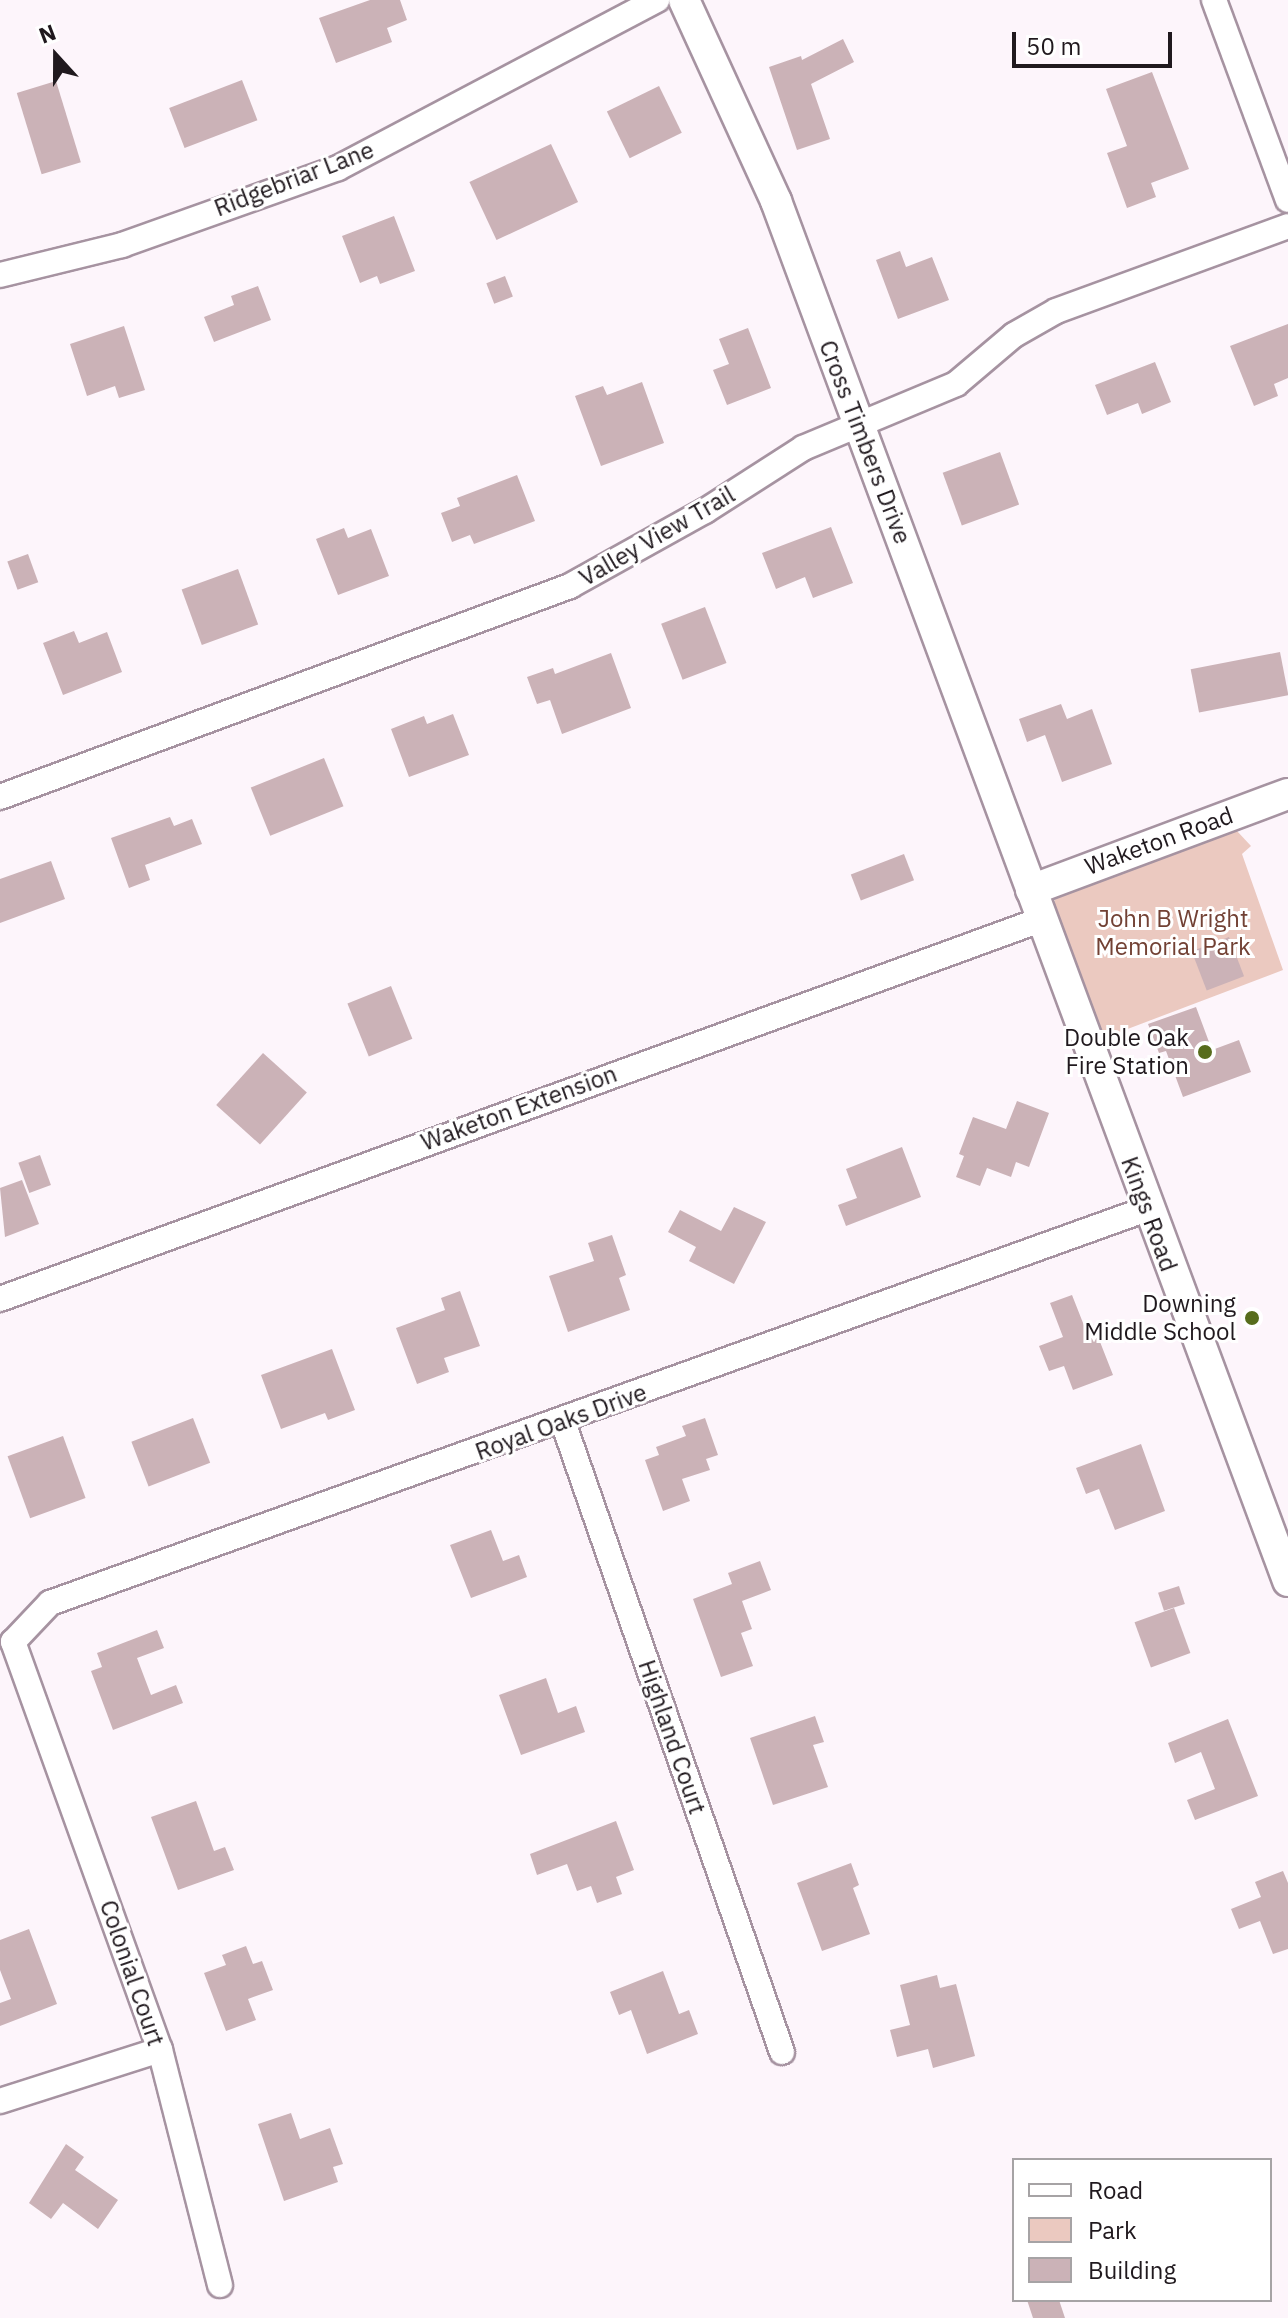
<!DOCTYPE html>
<html>
<head>
<meta charset="utf-8">
<style>
	body { margin:0 }
	#map { position:relative; width:1288px; height:2318px; overflow:hidden; background:#fdf5fb; font-family:"IBM Plex Sans",sans-serif }
	div>[style] { position:absolute }
	.green>* { inset:0; background:#ebc9c0 }
	.building>* { inset:0; background:#cbb2b7; transform-origin:0 0 }
	.roads { filter:drop-shadow(2px 0 #a693a1) drop-shadow(-2px 0 #a693a1) drop-shadow(0 2px #a693a1) drop-shadow(0 -2px #a693a1) }
	.minor>* { height:24px; margin:-12px; padding:0 12px; transform-origin:12px; border-radius:12px; background:#fff }
	.tertiary>* { height:30px; margin:-15px; padding:0 15px; transform-origin:15px; border-radius:15px; background:#fff }
	.dots>* { width:22px; height:22px; translate:-50% -50%; box-sizing:border-box; border:4px solid #fff; border-radius:50% }
	span { translate:-50% -50%; white-space:nowrap; text-align:center; line-height:1.15; -webkit-text-stroke:6px #fff; paint-order:stroke }
	.street-label { font-size:24px; color:#20191e }
	.park-label { font-size:24px; color:#724134 }
	.poi-label { font-size:24px; color:#20191e }
	.right { translate:-100% -50%; text-align:right }
	.legend { position:absolute; left:1012px; top:2158px; width:260px; height:144px; box-sizing:border-box; background:#fff; border:2px solid #a6a3a5; margin:0; padding:10px 14px; list-style:none; font-size:24px; color:#20191e }
	.legend li { display:flex; align-items:center; gap:16px; height:40px }
	.legend b { width:40px; border:2px solid #a6a3a5 }
	.north { position:absolute; left:16px; top:16px; width:80px; height:80px; -webkit-text-stroke:6px #fff; paint-order:stroke; rotate:339deg; font-size:22px; font-weight:700; line-height:32px; text-align:center; color:#20191e }
	.north::after { content:''; display:block; margin:auto; width:28px; height:36px; background:#20191e; clip-path:polygon(50% 0,100% 100%,50% 72%,0 100%) }
	.scale { position:absolute; left:1012px; top:32px; width:160px; height:36px; box-sizing:border-box; border:4px solid #20191e; border-top:0; padding-left:10px; font-size:24px; line-height:28px; white-space:nowrap; color:#20191e; -webkit-text-stroke:6px #fff; paint-order:stroke }
</style>
</head>
<body>
<div id="map">
	<div class="green">
		<div style="clip-path:polygon(1237px 831px,1251px 846px,1242px 854px,1283px 970px,1096px 1041px,1051px 912px,1055px 899px)"></div>
	</div>
	<div class="building">
		<div style="clip-path:polygon(370px 0,400px 0,407px 20px,387px 28px,392px 42px,336px 63px,319px 18px)"></div>
		<div style="clip-path:polygon(843px 39px,854px 62px,811px 84px,830px 139px,797px 150px,769px 67px,801px 56px,802px 60px)"></div>
		<div style="clip-path:polygon(1152px 72px,1189px 169px,1151px 183px,1156px 197px,1127px 208px,1107px 153px,1127px 146px,1106px 89px)"></div>
		<div style="left:242px;top:80px;width:43px;height:78px;rotate:69deg"></div>
		<div style="left:56px;top:81px;width:85px;height:41px;rotate:73deg"></div>
		<div style="left:659px;top:86px;width:52px;height:58px;rotate:64deg"></div>
		<div style="left:551px;top:144px;width:64px;height:90px;rotate:65deg"></div>
		<div style="clip-path:polygon(394px 216px,415px 271px,380px 284px,377px 276px,360px 283px,342px 236px)"></div>
		<div style="clip-path:polygon(900px 251px,906px 267px,932px 257px,949px 300px,898px 319px,876px 260px)"></div>
		<div style="left:505px;top:276px;width:22px;height:20px;rotate:69deg"></div>
		<div style="clip-path:polygon(258px 286px,271px 320px,214px 342px,204px 317px,234px 305px,231px 296px)"></div>
		<div style="clip-path:polygon(1288px 324px,1288px 378px,1274px 384px,1278px 396px,1254px 406px,1230px 346px)"></div>
		<div style="clip-path:polygon(124px 326px,145px 390px,119px 398px,115px 386px,87px 396px,70px 344px)"></div>
		<div style="clip-path:polygon(748px 328px,771px 388px,727px 405px,713px 370px,729px 364px,719px 339px)"></div>
		<div style="clip-path:polygon(1155px 362px,1171px 402px,1142px 414px,1138px 403px,1107px 415px,1095px 385px)"></div>
		<div style="clip-path:polygon(642px 382px,664px 443px,601px 466px,575px 396px,603px 386px,607px 395px)"></div>
		<div style="left:1000px;top:452px;width:56px;height:61px;rotate:70deg"></div>
		<div style="clip-path:polygon(517px 475px,535px 521px,474px 544px,470px 535px,452px 542px,441px 513px,460px 506px,457px 498px)"></div>
		<div style="clip-path:polygon(831px 527px,853px 583px,813px 598px,805px 577px,776px 589px,762px 553px)"></div>
		<div style="clip-path:polygon(344px 528px,348px 538px,371px 529px,389px 576px,338px 595px,316px 539px)"></div>
		<div style="left:28px;top:554px;width:30px;height:22px;rotate:70deg"></div>
		<div style="left:238px;top:569px;width:59px;height:60px;rotate:70deg"></div>
		<div style="left:705px;top:607px;width:60px;height:47px;rotate:69deg"></div>
		<div style="clip-path:polygon(74px 631px,79px 643px,107px 632px,122px 672px,63px 695px,43px 643px)"></div>
		<div style="left:1280px;top:652px;width:44px;height:91px;rotate:79deg"></div>
		<div style="clip-path:polygon(611px 653px,631px 708px,562px 734px,550px 700px,537px 704px,527px 677px,553px 668px,555px 674px)"></div>
		<div style="clip-path:polygon(1061px 704px,1067px 719px,1092px 709px,1112px 764px,1062px 782px,1045px 735px,1027px 742px,1019px 719px)"></div>
		<div style="clip-path:polygon(453px 714px,469px 755px,409px 777px,391px 729px,424px 716px,427px 724px)"></div>
		<div style="left:324px;top:758px;width:52px;height:79px;rotate:68deg"></div>
		<div style="clip-path:polygon(170px 817px,174px 826px,192px 819px,202px 844px,145px 865px,150px 880px,129px 888px,111px 838px)"></div>
		<div style="left:904px;top:854px;width:28px;height:57px;rotate:69deg"></div>
		<div style="clip-path:polygon(51px 861px,65px 899px,0 923px,0 879px)"></div>
		<div style="left:1229px;top:937px;width:42px;height:40px;rotate:69deg"></div>
		<div style="left:391px;top:986px;width:57px;height:47px;rotate:68deg"></div>
		<div style="clip-path:polygon(1196px 1007px,1212px 1050px,1239px 1040px,1251px 1072px,1183px 1097px,1166px 1051px,1159px 1053px,1148px 1024px)"></div>
		<div style="left:263px;top:1053px;width:59px;height:70px;rotate:42deg"></div>
		<div style="clip-path:polygon(1017px 1101px,1049px 1113px,1029px 1167px,1016px 1162px,1011px 1177px,987px 1168px,980px 1186px,956px 1177px,964px 1156px,959px 1154px,973px 1117px,1006px 1129px)"></div>
		<div style="clip-path:polygon(902px 1147px,921px 1197px,846px 1226px,838px 1205px,857px 1198px,846px 1169px)"></div>
		<div style="left:40px;top:1155px;width:32px;height:23px;rotate:70deg"></div>
		<div style="clip-path:polygon(22px 1180px,39px 1224px,5px 1237px,0 1188px)"></div>
		<div style="clip-path:polygon(734px 1207px,766px 1222px,734px 1284px,689px 1261px,696px 1247px,668px 1232px,680px 1210px,721px 1231px)"></div>
		<div style="clip-path:polygon(612px 1235px,626px 1275px,619px 1278px,630px 1310px,568px 1332px,549px 1276px,594px 1261px,588px 1243px)"></div>
		<div style="clip-path:polygon(460px 1291px,480px 1346px,444px 1358px,449px 1372px,417px 1384px,396px 1328px,445px 1310px,441px 1298px)"></div>
		<div style="clip-path:polygon(1072px 1295px,1085px 1328px,1093px 1324px,1113px 1375px,1073px 1390px,1064px 1366px,1049px 1371px,1039px 1346px,1063px 1337px,1050px 1303px)"></div>
		<div style="clip-path:polygon(332px 1349px,355px 1410px,328px 1420px,325px 1413px,281px 1429px,261px 1375px)"></div>
		<div style="left:193px;top:1418px;width:48px;height:66px;rotate:69deg"></div>
		<div style="clip-path:polygon(705px 1418px,718px 1455px,706px 1459px,710px 1470px,682px 1479px,690px 1501px,663px 1511px,645px 1460px,659px 1455px,656px 1447px,686px 1436px,682px 1426px)"></div>
		<div style="left:63px;top:1436px;width:66px;height:59px;rotate:70deg"></div>
		<div style="clip-path:polygon(1141px 1444px,1165px 1511px,1115px 1530px,1099px 1489px,1086px 1494px,1076px 1468px)"></div>
		<div style="clip-path:polygon(491px 1530px,503px 1561px,519px 1555px,527px 1577px,471px 1598px,450px 1545px)"></div>
		<div style="clip-path:polygon(760px 1561px,771px 1590px,742px 1601px,752px 1629px,741px 1633px,753px 1666px,721px 1677px,693px 1599px,732px 1584px,728px 1573px)"></div>
		<div style="left:1179px;top:1586px;width:19px;height:22px;rotate:72deg"></div>
		<div style="left:1174px;top:1608px;width:48px;height:42px;rotate:70deg"></div>
		<div style="clip-path:polygon(157px 1630px,164px 1648px,137px 1658px,151px 1695px,176px 1685px,183px 1703px,113px 1730px,91px 1671px,102px 1667px,97px 1653px)"></div>
		<div style="clip-path:polygon(546px 1678px,558px 1713px,576px 1706px,585px 1732px,521px 1755px,499px 1695px)"></div>
		<div style="clip-path:polygon(815px 1716px,824px 1742px,813px 1745px,828px 1787px,773px 1805px,750px 1738px)"></div>
		<div style="clip-path:polygon(1228px 1719px,1258px 1796px,1195px 1820px,1187px 1800px,1215px 1789px,1201px 1752px,1175px 1763px,1168px 1743px)"></div>
		<div style="clip-path:polygon(196px 1801px,214px 1851px,225px 1847px,234px 1870px,178px 1890px,151px 1817px)"></div>
		<div style="clip-path:polygon(616px 1821px,634px 1870px,616px 1877px,622px 1894px,597px 1903px,591px 1886px,577px 1891px,567px 1864px,537px 1875px,530px 1854px)"></div>
		<div style="clip-path:polygon(851px 1863px,859px 1885px,853px 1888px,870px 1934px,822px 1951px,797px 1883px)"></div>
		<div style="clip-path:polygon(1283px 1871px,1288px 1883px,1288px 1949px,1273px 1954px,1260px 1921px,1239px 1929px,1231px 1909px,1261px 1897px,1255px 1882px)"></div>
		<div style="clip-path:polygon(29px 1929px,57px 2004px,0 2026px,0 2003px,11px 1999px,0 1970px,0 1940px)"></div>
		<div style="clip-path:polygon(246px 1946px,253px 1964px,262px 1961px,273px 1990px,248px 1999px,256px 2020px,226px 2031px,204px 1973px,226px 1965px,222px 1955px)"></div>
		<div style="clip-path:polygon(663px 1971px,679px 2014px,689px 2010px,698px 2034px,647px 2054px,631px 2010px,619px 2015px,610px 1992px)"></div>
		<div style="clip-path:polygon(937px 1975px,940px 1988px,956px 1984px,975px 2056px,933px 2068px,928px 2049px,897px 2057px,890px 2030px,910px 2025px,900px 1985px)"></div>
		<div style="clip-path:polygon(291px 2113px,300px 2139px,330px 2128px,343px 2164px,333px 2167px,338px 2182px,284px 2201px,258px 2124px)"></div>
		<div style="clip-path:polygon(66px 2144px,84px 2157px,75px 2170px,118px 2200px,98px 2229px,63px 2203px,51px 2219px,29px 2203px)"></div>
		<div style="clip-path:polygon(1027px 2300px,1059px 2300px,1065px 2318px,1033px 2318px)"></div>
	</div>
	<div class="roads">
		<div class="minor">
			<div style="left:1214px;top:0;width:213px;rotate:69.7deg"></div>
			<div style="left:0;top:275px;width:126px;rotate:-13.8deg"></div>
			<div style="left:122px;top:245px;width:229px;rotate:-19.6deg"></div>
			<div style="left:338px;top:168px;width:361px;rotate:-27.8deg"></div>
			<div style="left:0;top:797px;width:608px;rotate:-20.31deg"></div>
			<div style="left:570px;top:586px;width:154px;rotate:-29.1deg"></div>
			<div style="left:705px;top:511px;width:117px;rotate:-32.7deg"></div>
			<div style="left:803px;top:448px;width:166px;rotate:-22.7deg"></div>
			<div style="left:956px;top:384px;width:76px;rotate:-40.2deg"></div>
			<div style="left:1014px;top:335px;width:48px;rotate:-29.7deg"></div>
			<div style="left:1056px;top:311px;width:247px;rotate:-20.1deg"></div>
			<div style="left:0;top:1299px;width:1107px;rotate:-20.02deg"></div>
			<div style="left:563px;top:1422px;width:667px;rotate:70.83deg"></div>
			<div style="left:0;top:2101px;width:168px;rotate:-17.7deg"></div>
			<div style="left:220px;top:2285px;width:243px;rotate:-104.3deg"></div>
			<div style="left:160px;top:2050px;width:434px;rotate:-109.8deg"></div>
			<div style="left:13px;top:1642px;width:54px;rotate:-46.5deg"></div>
			<div style="left:50px;top:1603px;width:1166px;rotate:-19.76deg"></div>
		</div>
		<div class="tertiary">
			<div style="left:684px;top:0;width:221px;rotate:65.4deg"></div>
			<div style="left:776px;top:201px;width:1472px;rotate:69.64deg"></div>
			<div style="left:1031px;top:890px;width:274px;rotate:-20.5deg"></div>
		</div>
	</div>
	<div class="dots">
		<div style="left:1205px;top:1052px;background:#576c1c"></div>
		<div style="left:1252px;top:1318px;background:#576c1c"></div>
	</div>
	<div class="street-label">
		<span style="left:294px;top:179px;rotate:-21deg">Ridgebriar Lane</span>
		<span style="left:865px;top:442px;rotate:69deg">Cross Timbers Drive</span>
		<span style="left:657px;top:536px;rotate:-30deg">Valley View Trail</span>
		<span style="left:1159px;top:841px;rotate:-20deg">Waketon Road</span>
		<span style="left:519px;top:1108px;rotate:-20deg">Waketon Extension</span>
		<span style="left:1149px;top:1214px;rotate:70deg">Kings Road</span>
		<span style="left:561px;top:1422px;rotate:-20deg">Royal Oaks Drive</span>
		<span style="left:672px;top:1737px;rotate:71deg">Highland Court</span>
		<span style="left:132px;top:1973px;rotate:71deg">Colonial Court</span>
	</div>
	<div class="park-label">
		<span style="left:1173px;top:933px">John B Wright<br>Memorial Park</span>
	</div>
	<div class="poi-label">
		<span class="right" style="left:1189px;top:1052px">Double Oak<br>Fire Station</span>
		<span class="right" style="left:1236px;top:1318px">Downing<br>Middle School</span>
	</div>
	<ul class="legend">
	<li><b style="height:10px;background:#fff"></b>Road</li>
	<li><b style="height:22px;background:#ebc9c0"></b>Park</li>
	<li><b style="height:22px;background:#cbb2b7"></b>Building</li>
	</ul>
	<div class="north">N</div>
	<div class="scale">50 m</div>
</div>
</body>
</html>
